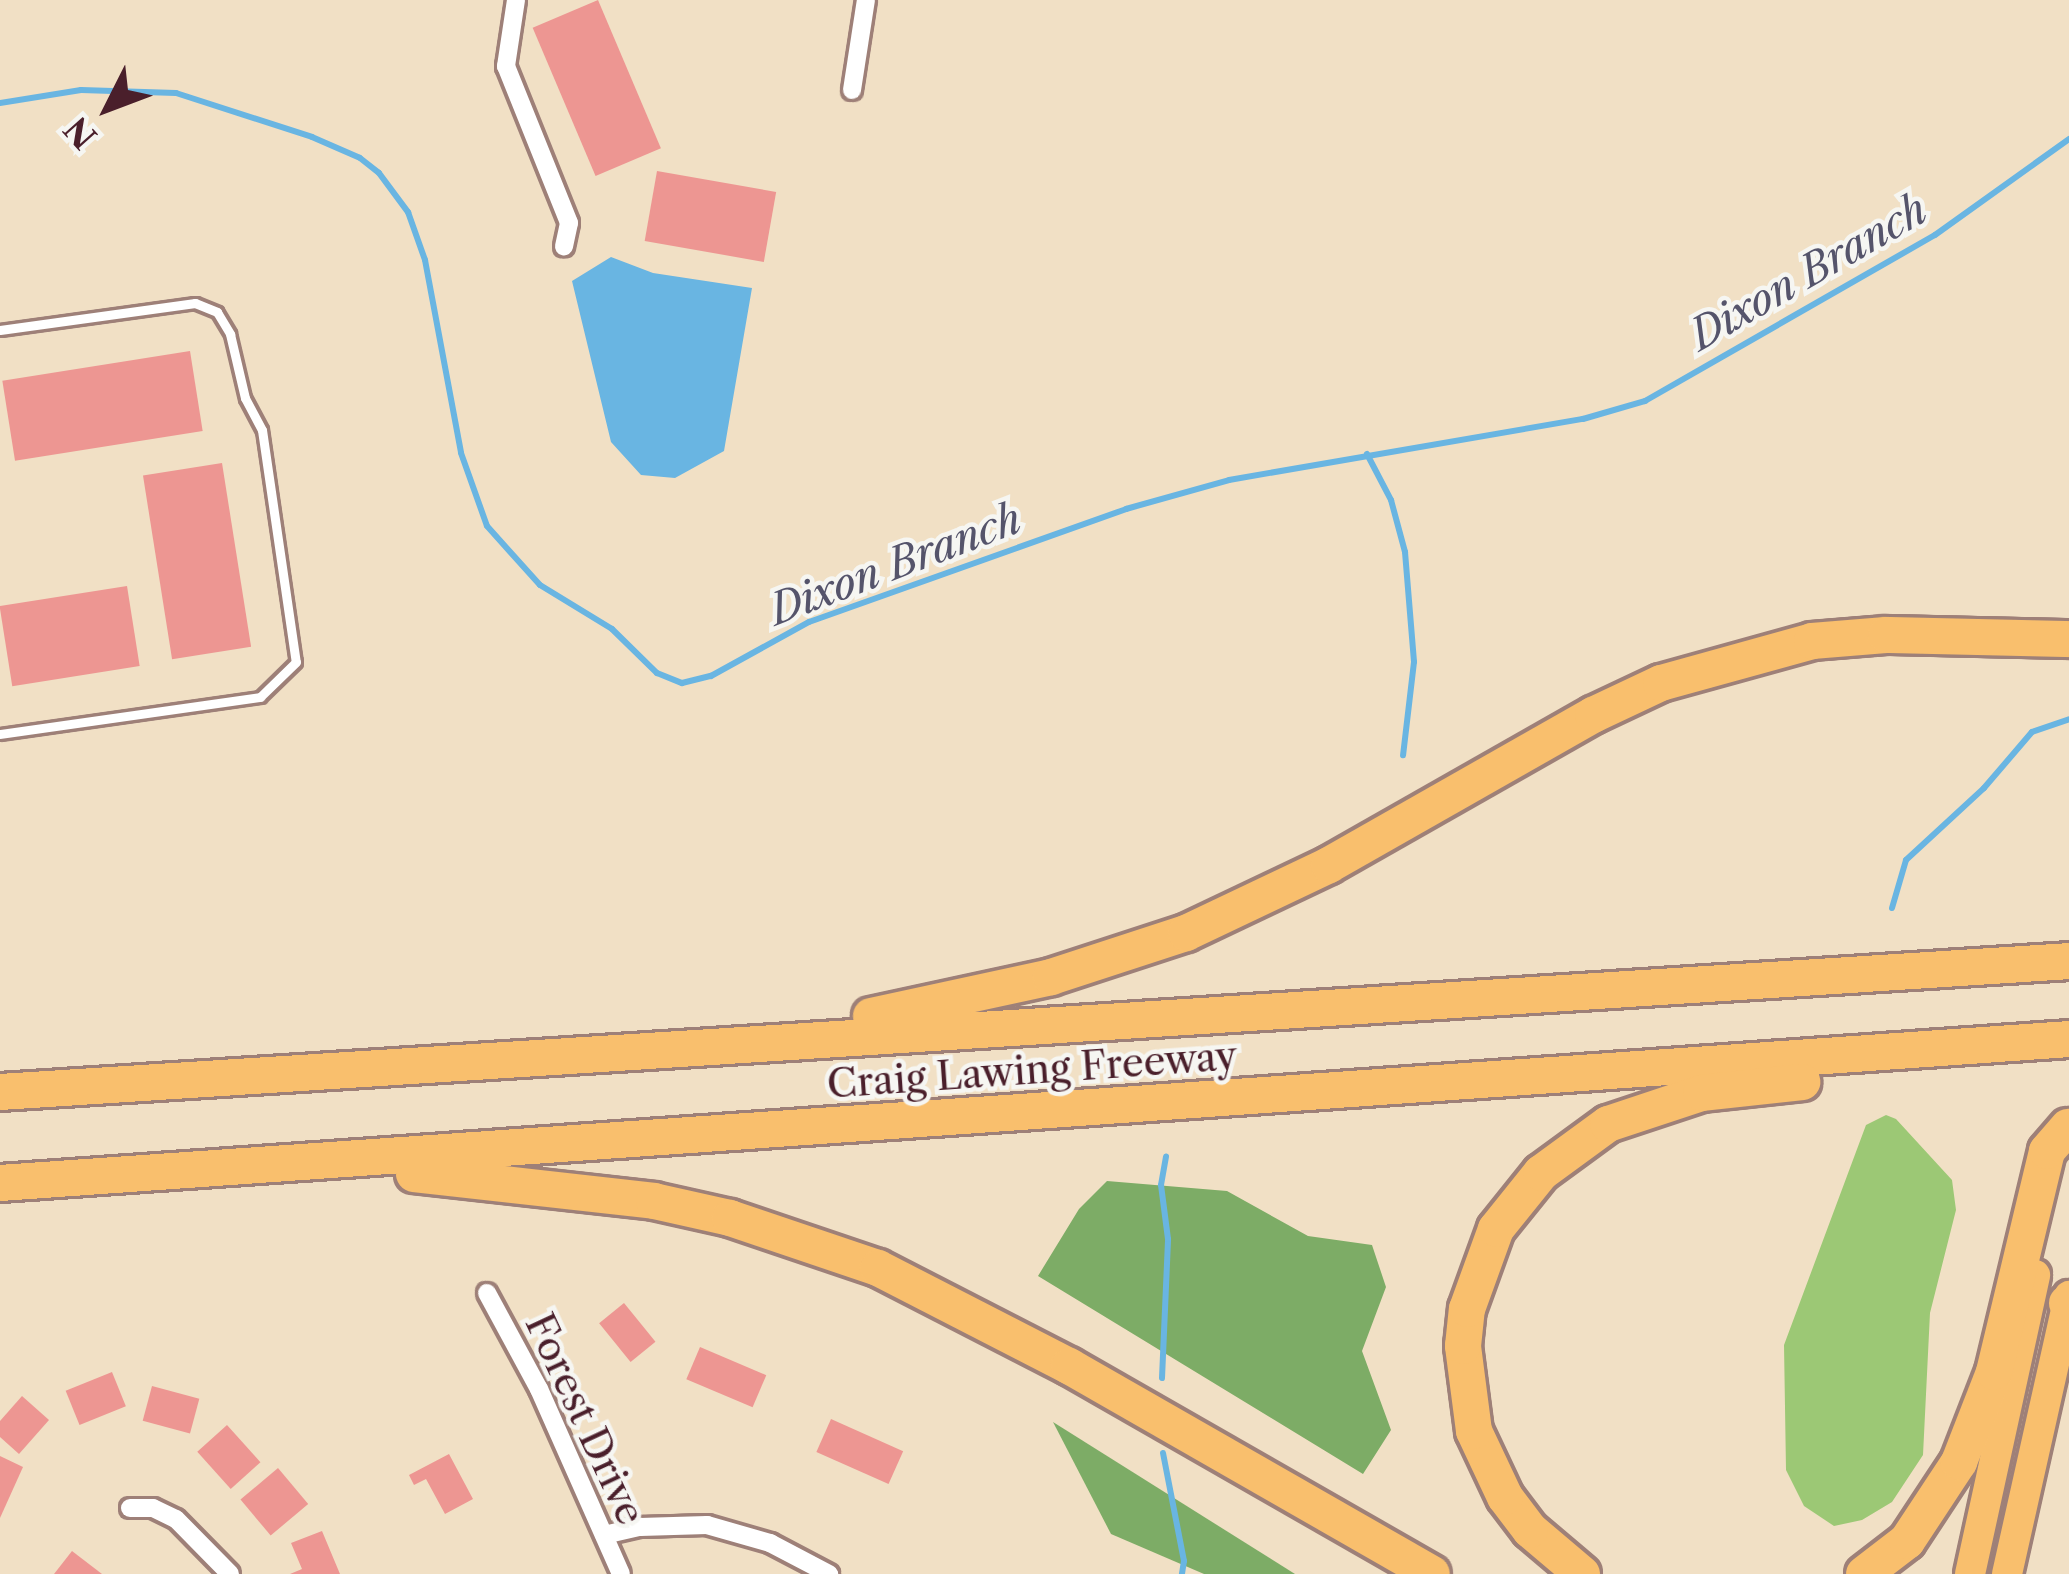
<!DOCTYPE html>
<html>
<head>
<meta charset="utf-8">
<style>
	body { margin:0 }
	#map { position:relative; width:2069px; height:1574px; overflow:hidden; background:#f1e0c5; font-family:"Libre Caslon Text",serif }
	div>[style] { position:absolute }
	.green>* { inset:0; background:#9cc875 }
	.forest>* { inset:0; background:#7dac66 }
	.water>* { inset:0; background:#69b5e2 }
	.stream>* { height:6px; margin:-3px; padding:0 3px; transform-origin:3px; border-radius:3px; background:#69b5e2 }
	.building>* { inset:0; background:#ed9692; transform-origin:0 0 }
	.roads { filter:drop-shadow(3px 0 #9e8078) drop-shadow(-3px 0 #9e8078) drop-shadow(0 3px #9e8078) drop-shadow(0 -3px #9e8078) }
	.lane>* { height:9px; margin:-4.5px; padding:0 4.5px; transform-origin:4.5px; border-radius:4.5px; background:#fff }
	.street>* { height:18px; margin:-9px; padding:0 9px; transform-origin:9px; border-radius:9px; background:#fff }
	.primary>* { height:30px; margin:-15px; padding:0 15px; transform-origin:15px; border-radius:15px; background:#f9bf6d }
	.highway>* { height:36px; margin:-18px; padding:0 18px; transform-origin:18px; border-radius:18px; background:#f9bf6d }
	span { translate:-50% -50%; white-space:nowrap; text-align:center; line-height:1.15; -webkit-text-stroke:9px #f6f6f2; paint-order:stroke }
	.street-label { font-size:39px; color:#4a1f2b }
	.water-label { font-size:42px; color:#55546b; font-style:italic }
	.north { position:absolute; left:48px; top:48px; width:120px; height:120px; -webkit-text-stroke:9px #f6f6f2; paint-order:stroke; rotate:228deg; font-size:33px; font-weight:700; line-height:48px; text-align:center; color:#4a1f2b }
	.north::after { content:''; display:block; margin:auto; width:42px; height:54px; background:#4a1f2b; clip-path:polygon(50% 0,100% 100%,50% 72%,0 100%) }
</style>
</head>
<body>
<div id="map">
	<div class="green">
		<div style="clip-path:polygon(1886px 1115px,1896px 1119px,1952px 1180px,1956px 1210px,1930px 1313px,1923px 1455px,1892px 1502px,1862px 1520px,1834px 1526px,1804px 1506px,1786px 1470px,1784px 1345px,1866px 1125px)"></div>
	</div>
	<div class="forest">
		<div style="clip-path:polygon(1107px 1181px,1227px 1191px,1308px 1236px,1372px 1245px,1386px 1287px,1362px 1351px,1391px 1430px,1363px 1474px,1038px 1276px,1079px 1209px)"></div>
		<div style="clip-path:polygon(1053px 1422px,1295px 1574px,1204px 1574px,1111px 1534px)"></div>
	</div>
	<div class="water">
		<div style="clip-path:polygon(611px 257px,653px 273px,752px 288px,724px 451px,675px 478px,641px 475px,611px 442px,572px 281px)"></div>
	</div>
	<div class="stream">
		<div style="left:0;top:103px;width:82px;rotate:-9.1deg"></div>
		<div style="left:81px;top:90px;width:95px;rotate:1.8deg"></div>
		<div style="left:176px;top:93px;width:143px;rotate:17.9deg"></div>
		<div style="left:312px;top:137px;width:52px;rotate:23.6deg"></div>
		<div style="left:360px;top:158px;width:24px;rotate:38deg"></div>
		<div style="left:379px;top:173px;width:49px;rotate:53.4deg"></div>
		<div style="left:408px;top:212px;width:51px;rotate:70.5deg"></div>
		<div style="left:425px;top:260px;width:196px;rotate:79.4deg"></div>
		<div style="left:461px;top:453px;width:77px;rotate:70.4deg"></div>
		<div style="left:487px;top:526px;width:79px;rotate:48.1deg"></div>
		<div style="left:540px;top:585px;width:84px;rotate:31.4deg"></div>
		<div style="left:612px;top:629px;width:63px;rotate:44.4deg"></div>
		<div style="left:657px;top:673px;width:27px;rotate:22deg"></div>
		<div style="left:682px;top:683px;width:30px;rotate:-14deg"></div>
		<div style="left:711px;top:676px;width:112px;rotate:-28.9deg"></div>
		<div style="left:809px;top:622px;width:337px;rotate:-19.6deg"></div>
		<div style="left:1126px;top:509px;width:107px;rotate:-15.7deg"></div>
		<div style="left:1229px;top:480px;width:359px;rotate:-9.8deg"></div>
		<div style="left:1583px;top:419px;width:65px;rotate:-16.2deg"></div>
		<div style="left:1645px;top:401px;width:334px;rotate:-29.8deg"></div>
		<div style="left:1935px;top:235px;width:165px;rotate:-35.6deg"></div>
		<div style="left:1367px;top:454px;width:52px;rotate:62.4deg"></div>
		<div style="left:1391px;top:500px;width:54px;rotate:74.9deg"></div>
		<div style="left:1405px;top:552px;width:110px;rotate:85.3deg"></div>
		<div style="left:1414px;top:662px;width:94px;rotate:96.7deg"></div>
		<div style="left:1892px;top:908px;width:50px;rotate:-73.7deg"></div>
		<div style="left:1906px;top:860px;width:106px;rotate:-42.7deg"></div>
		<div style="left:1984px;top:788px;width:74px;rotate:-49.4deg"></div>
		<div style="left:2032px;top:732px;width:39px;rotate:-19deg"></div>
		<div style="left:1162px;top:1378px;width:139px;rotate:-87.5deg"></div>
		<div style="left:1168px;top:1239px;width:54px;rotate:-97.4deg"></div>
		<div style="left:1161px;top:1185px;width:29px;rotate:-80deg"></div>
		<div style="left:1163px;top:1453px;width:110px;rotate:79deg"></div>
		<div style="left:1184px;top:1561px;width:13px;rotate:99deg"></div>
	</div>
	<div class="building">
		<div style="left:598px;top:0;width:161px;height:71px;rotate:67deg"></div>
		<div style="left:657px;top:171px;width:121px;height:71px;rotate:10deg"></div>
		<div style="left:190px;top:351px;width:81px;height:190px;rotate:81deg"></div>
		<div style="left:222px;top:463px;width:186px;height:80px;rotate:81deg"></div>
		<div style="left:127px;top:586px;width:81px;height:129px;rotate:81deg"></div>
		<div style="left:624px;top:1303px;width:50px;height:32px;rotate:51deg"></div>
		<div style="left:700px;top:1347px;width:72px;height:35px;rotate:23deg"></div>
		<div style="left:112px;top:1372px;width:37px;height:50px;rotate:68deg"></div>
		<div style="left:152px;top:1386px;width:49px;height:36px;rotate:15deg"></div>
		<div style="clip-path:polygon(22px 1396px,49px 1420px,19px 1454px,0 1437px,0 1421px)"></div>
		<div style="left:831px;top:1419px;width:79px;height:36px;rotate:24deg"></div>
		<div style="left:227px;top:1425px;width:50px;height:40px;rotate:48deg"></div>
		<div style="clip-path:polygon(449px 1454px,473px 1499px,445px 1514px,426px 1479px,414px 1485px,409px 1475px)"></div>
		<div style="clip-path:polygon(0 1456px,23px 1467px,0 1518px)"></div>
		<div style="left:278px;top:1468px;width:47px;height:49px;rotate:50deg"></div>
		<div style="clip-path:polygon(322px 1531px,340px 1574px,290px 1574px,302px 1569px,291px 1543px)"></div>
		<div style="clip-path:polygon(72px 1551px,102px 1574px,54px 1574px)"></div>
	</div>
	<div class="roads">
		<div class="lane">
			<div style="left:0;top:330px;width:197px;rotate:-7.9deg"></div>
			<div style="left:195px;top:303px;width:24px;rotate:22deg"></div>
			<div style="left:217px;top:312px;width:26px;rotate:59deg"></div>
			<div style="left:230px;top:334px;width:66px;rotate:76.8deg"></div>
			<div style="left:245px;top:398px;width:36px;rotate:62deg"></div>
			<div style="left:262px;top:430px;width:234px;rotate:81.7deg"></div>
			<div style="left:296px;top:662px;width:50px;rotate:135.8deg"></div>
			<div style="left:260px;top:697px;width:263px;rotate:171.9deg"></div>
		</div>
		<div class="street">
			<div style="left:516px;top:0;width:67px;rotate:98.6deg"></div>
			<div style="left:506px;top:66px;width:169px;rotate:68.1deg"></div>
			<div style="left:569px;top:223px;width:24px;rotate:102deg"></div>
			<div style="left:852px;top:90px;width:91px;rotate:-81.2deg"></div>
			<div style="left:487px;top:1293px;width:109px;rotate:61.6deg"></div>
			<div style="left:539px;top:1389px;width:202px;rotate:66.1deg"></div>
			<div style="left:130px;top:1508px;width:23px"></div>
			<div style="left:153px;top:1508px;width:25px;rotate:26deg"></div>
			<div style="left:176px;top:1519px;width:77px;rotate:45.5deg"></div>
			<div style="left:604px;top:1535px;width:37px;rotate:-13deg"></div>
			<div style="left:640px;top:1527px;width:67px;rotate:-1.7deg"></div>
			<div style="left:707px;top:1525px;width:66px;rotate:15.9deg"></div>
			<div style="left:770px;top:1543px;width:67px;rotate:27.7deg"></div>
		</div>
		<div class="primary">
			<div style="left:1970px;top:1574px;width:306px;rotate:-77.7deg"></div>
			<div style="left:2007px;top:1574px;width:285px;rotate:-77.4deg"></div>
		</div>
		<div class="highway">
			<div style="left:871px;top:1016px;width:184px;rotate:-12.2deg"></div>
			<div style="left:1051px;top:977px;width:142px;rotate:-18.1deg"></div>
			<div style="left:1186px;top:933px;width:158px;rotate:-25.4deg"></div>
			<div style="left:1329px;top:865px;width:304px;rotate:-29.6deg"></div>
			<div style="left:1593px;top:715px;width:75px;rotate:-25.2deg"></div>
			<div style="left:1661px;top:683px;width:157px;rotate:-15.5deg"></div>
			<div style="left:1812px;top:641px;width:74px;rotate:-4.6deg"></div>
			<div style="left:1886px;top:635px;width:183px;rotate:1.3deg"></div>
			<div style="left:0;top:1092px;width:2073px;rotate:-3.62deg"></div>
			<div style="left:414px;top:1174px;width:242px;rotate:6.4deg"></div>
			<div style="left:654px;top:1201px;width:78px;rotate:12.6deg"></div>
			<div style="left:730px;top:1218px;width:156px;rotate:18.7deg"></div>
			<div style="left:878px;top:1268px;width:215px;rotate:27.2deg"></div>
			<div style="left:1069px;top:1366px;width:418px;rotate:29.8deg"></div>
			<div style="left:0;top:1183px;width:2074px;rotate:-3.98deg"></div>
			<div style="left:2067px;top:1303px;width:2px"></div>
			<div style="left:1582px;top:1574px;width:68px;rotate:-139.8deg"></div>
			<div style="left:1530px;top:1530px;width:41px;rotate:-127.1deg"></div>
			<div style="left:1505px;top:1497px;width:73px;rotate:-115.2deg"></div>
			<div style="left:1474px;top:1431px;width:86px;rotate:-97.4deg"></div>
			<div style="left:1463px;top:1346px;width:37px;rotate:-84deg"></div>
			<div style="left:1467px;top:1309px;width:85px;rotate:-70.1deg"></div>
			<div style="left:1496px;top:1229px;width:72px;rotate:-51.2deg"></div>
			<div style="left:1541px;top:1173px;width:83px;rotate:-36.2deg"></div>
			<div style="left:1608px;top:1124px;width:98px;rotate:-18.4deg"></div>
			<div style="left:1701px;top:1093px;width:102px;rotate:-6.2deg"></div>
			<div style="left:1864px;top:1574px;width:54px;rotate:-37.5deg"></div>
			<div style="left:1907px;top:1541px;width:95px;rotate:-56.6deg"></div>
			<div style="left:1959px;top:1462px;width:97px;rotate:-68.7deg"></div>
			<div style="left:1994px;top:1372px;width:227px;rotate:-76.5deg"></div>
			<div style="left:2047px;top:1151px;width:32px;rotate:-49deg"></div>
		</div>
	</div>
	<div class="street-label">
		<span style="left:1032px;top:1070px;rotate:-4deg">Craig Lawing Freeway</span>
		<span style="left:585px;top:1419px;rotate:65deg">Forest Drive</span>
	</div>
	<div class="water-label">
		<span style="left:1808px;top:272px;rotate:-30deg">Dixon Branch</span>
		<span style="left:895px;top:564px;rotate:-21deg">Dixon Branch</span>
	</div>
	<div class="north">N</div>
</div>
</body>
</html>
